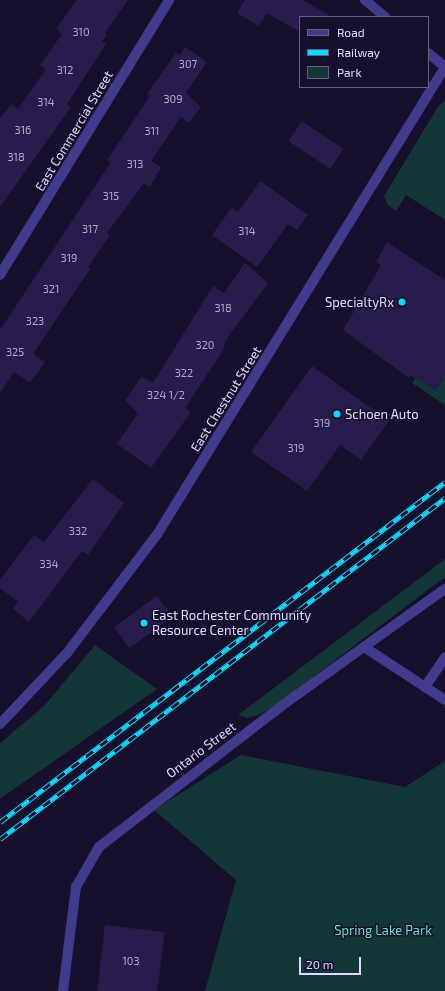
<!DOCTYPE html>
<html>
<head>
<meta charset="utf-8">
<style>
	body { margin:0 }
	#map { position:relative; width:445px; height:991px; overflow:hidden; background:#16102c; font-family:"Exo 2",sans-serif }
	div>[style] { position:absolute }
	.green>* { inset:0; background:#133636 }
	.building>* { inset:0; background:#281c4d; transform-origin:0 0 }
	.service>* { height:10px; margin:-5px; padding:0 5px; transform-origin:5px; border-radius:5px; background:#403b8b }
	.minor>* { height:10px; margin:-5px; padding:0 5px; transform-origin:5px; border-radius:5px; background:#403b8b }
	.tertiary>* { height:10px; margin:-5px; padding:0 5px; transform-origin:5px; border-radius:5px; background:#403b8b }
	.rail>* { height:4.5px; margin-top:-2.25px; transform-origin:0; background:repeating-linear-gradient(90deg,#16102c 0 9px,#07deff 0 18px); box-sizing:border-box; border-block:1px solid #07deff }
	.dots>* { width:11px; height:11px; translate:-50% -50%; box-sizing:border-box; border:2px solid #16102c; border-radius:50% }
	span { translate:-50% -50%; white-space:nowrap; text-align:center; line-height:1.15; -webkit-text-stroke:3px #16102c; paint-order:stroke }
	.number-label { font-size:11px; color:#b2abd2 }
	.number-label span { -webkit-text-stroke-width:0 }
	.street-label { font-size:13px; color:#e0dbff }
	.poi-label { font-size:13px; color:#e0dbff }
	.right { translate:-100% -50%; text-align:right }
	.left { translate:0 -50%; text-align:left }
	.park-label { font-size:13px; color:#63e4c7 }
	.legend { position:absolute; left:299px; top:16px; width:130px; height:72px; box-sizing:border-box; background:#16102c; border:1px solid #676180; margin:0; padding:5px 7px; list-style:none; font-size:12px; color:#e0dbff }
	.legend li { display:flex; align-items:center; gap:8px; height:20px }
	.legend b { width:20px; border:1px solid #676180 }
	.scale { position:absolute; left:299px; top:957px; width:62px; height:18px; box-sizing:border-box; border:2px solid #e0dbff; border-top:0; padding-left:5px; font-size:12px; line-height:14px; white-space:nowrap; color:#e0dbff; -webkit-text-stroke:3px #16102c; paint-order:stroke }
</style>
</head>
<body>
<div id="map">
	<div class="green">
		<div style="clip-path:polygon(445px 101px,445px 220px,406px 195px,396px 211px,387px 204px,384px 196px,439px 105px)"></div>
		<div style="clip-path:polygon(445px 376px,445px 405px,412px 383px,416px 378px,436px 390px)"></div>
		<div style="clip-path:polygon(445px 559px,445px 577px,280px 702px,261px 714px,248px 718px,238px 715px)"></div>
		<div style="clip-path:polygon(95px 645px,157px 689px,0 799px,0 743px,44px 706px)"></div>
		<div style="clip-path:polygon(241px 755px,405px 787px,445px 761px,445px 991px,205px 991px,236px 880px,154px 810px)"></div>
	</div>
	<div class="building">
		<div style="clip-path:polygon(77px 0,128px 0,105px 33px,107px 35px,102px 41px,106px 44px,67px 104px,71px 107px,0 207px,0 118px,11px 104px,18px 109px,46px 69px,40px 65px,62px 34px,56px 29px)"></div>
		<div style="clip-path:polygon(245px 0,303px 0,332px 17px,300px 17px,300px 32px,267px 13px,259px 26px,237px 13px)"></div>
		<div style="clip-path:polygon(185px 47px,207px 62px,186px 93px,201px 107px,189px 123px,181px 117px,151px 161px,161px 167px,150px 187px,144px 183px,107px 233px,110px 235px,88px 267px,90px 269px,33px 354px,45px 362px,30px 383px,14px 372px,0 393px,0 330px,111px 162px,107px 160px,150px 96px,147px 94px,176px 53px,180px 55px)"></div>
		<div style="left:302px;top:121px;width:50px;height:24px;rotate:34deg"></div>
		<div style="clip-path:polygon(260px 181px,308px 215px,297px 230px,288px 224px,257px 267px,212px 235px,232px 207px,238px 212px)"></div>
		<div style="clip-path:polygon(387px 242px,445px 280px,445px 376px,436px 390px,411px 375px,409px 378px,343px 330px,381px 265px,376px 262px)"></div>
		<div style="clip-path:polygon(245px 263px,268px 283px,225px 341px,224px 349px,185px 408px,191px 412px,151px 468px,117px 444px,138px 413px,125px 401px,141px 377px,153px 383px,213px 286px,224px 293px)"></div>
		<div style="clip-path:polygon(312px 366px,389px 421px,361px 460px,340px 445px,307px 491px,251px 452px)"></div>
		<div style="clip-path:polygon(93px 479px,124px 503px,88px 555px,82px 551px,29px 622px,13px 609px,18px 602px,0 588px,0 580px,34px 535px,44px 542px)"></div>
		<div style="left:157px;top:596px;width:26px;height:53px;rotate:54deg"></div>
		<div style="left:105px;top:925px;width:60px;height:66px;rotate:7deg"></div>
	</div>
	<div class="service">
		<div style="left:364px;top:647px;width:97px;rotate:33.2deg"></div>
		<div style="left:425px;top:687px;width:36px;rotate:-56deg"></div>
	</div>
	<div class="minor">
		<div style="left:0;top:275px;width:323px;rotate:-58.4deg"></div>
		<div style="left:0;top:724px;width:98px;rotate:-46.7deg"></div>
		<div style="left:67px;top:653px;width:151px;rotate:-52.8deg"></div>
		<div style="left:158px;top:533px;width:547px;rotate:-58.37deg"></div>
		<div style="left:63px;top:991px;width:105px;rotate:-82.9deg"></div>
		<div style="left:76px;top:887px;width:46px;rotate:-60.1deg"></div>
		<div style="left:99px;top:847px;width:229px;rotate:-37.7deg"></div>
		<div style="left:280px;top:707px;width:203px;rotate:-35.6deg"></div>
	</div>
	<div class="tertiary">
		<div style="left:365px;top:0;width:26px;rotate:40deg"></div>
		<div style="left:428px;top:53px;width:22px;rotate:39deg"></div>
	</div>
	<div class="rail">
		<div style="left:0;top:822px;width:560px;rotate:-37.38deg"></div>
		<div style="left:0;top:839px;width:561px;rotate:-37.46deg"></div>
	</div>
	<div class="dots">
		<div style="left:402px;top:302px;background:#07deff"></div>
		<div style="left:337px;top:414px;background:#07deff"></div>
		<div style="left:144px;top:623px;background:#07deff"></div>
	</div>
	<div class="number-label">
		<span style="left:81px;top:32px">310</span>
		<span style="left:188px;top:64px">307</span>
		<span style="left:65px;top:70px">312</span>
		<span style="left:173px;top:99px">309</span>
		<span style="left:46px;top:102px">314</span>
		<span style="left:23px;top:130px">316</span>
		<span style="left:152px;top:131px">311</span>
		<span style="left:16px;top:157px">318</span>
		<span style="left:135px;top:164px">313</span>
		<span style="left:111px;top:196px">315</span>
		<span style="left:90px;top:229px">317</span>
		<span style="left:247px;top:231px">314</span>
		<span style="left:69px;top:258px">319</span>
		<span style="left:51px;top:289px">321</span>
		<span style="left:223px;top:308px">318</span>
		<span style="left:35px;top:321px">323</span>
		<span style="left:205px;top:345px">320</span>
		<span style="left:15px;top:352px">325</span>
		<span style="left:184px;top:373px">322</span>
		<span style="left:166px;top:395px">324 1/2</span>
		<span style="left:322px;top:423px">319</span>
		<span style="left:296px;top:448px">319</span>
		<span style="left:78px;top:531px">332</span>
		<span style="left:49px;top:564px">334</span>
		<span style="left:131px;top:961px">103</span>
	</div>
	<div class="street-label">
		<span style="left:74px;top:131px;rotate:-59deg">East Commercial Street</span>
		<span style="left:226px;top:399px;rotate:-58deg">East Chestnut Street</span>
		<span style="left:201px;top:750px;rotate:-37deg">Ontario Street</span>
	</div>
	<div class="poi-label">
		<span class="right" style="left:394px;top:302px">SpecialtyRx</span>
		<span class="left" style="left:345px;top:414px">Schoen Auto</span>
		<span class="left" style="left:152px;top:623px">East Rochester Community<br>Resource Center</span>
	</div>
	<div class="park-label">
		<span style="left:383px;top:930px">Spring Lake Park</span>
	</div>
	<ul class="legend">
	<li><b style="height:5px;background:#403b8b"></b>Road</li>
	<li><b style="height:5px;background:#07deff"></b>Railway</li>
	<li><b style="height:11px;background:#133636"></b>Park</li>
	</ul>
	<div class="scale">20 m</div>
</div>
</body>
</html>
